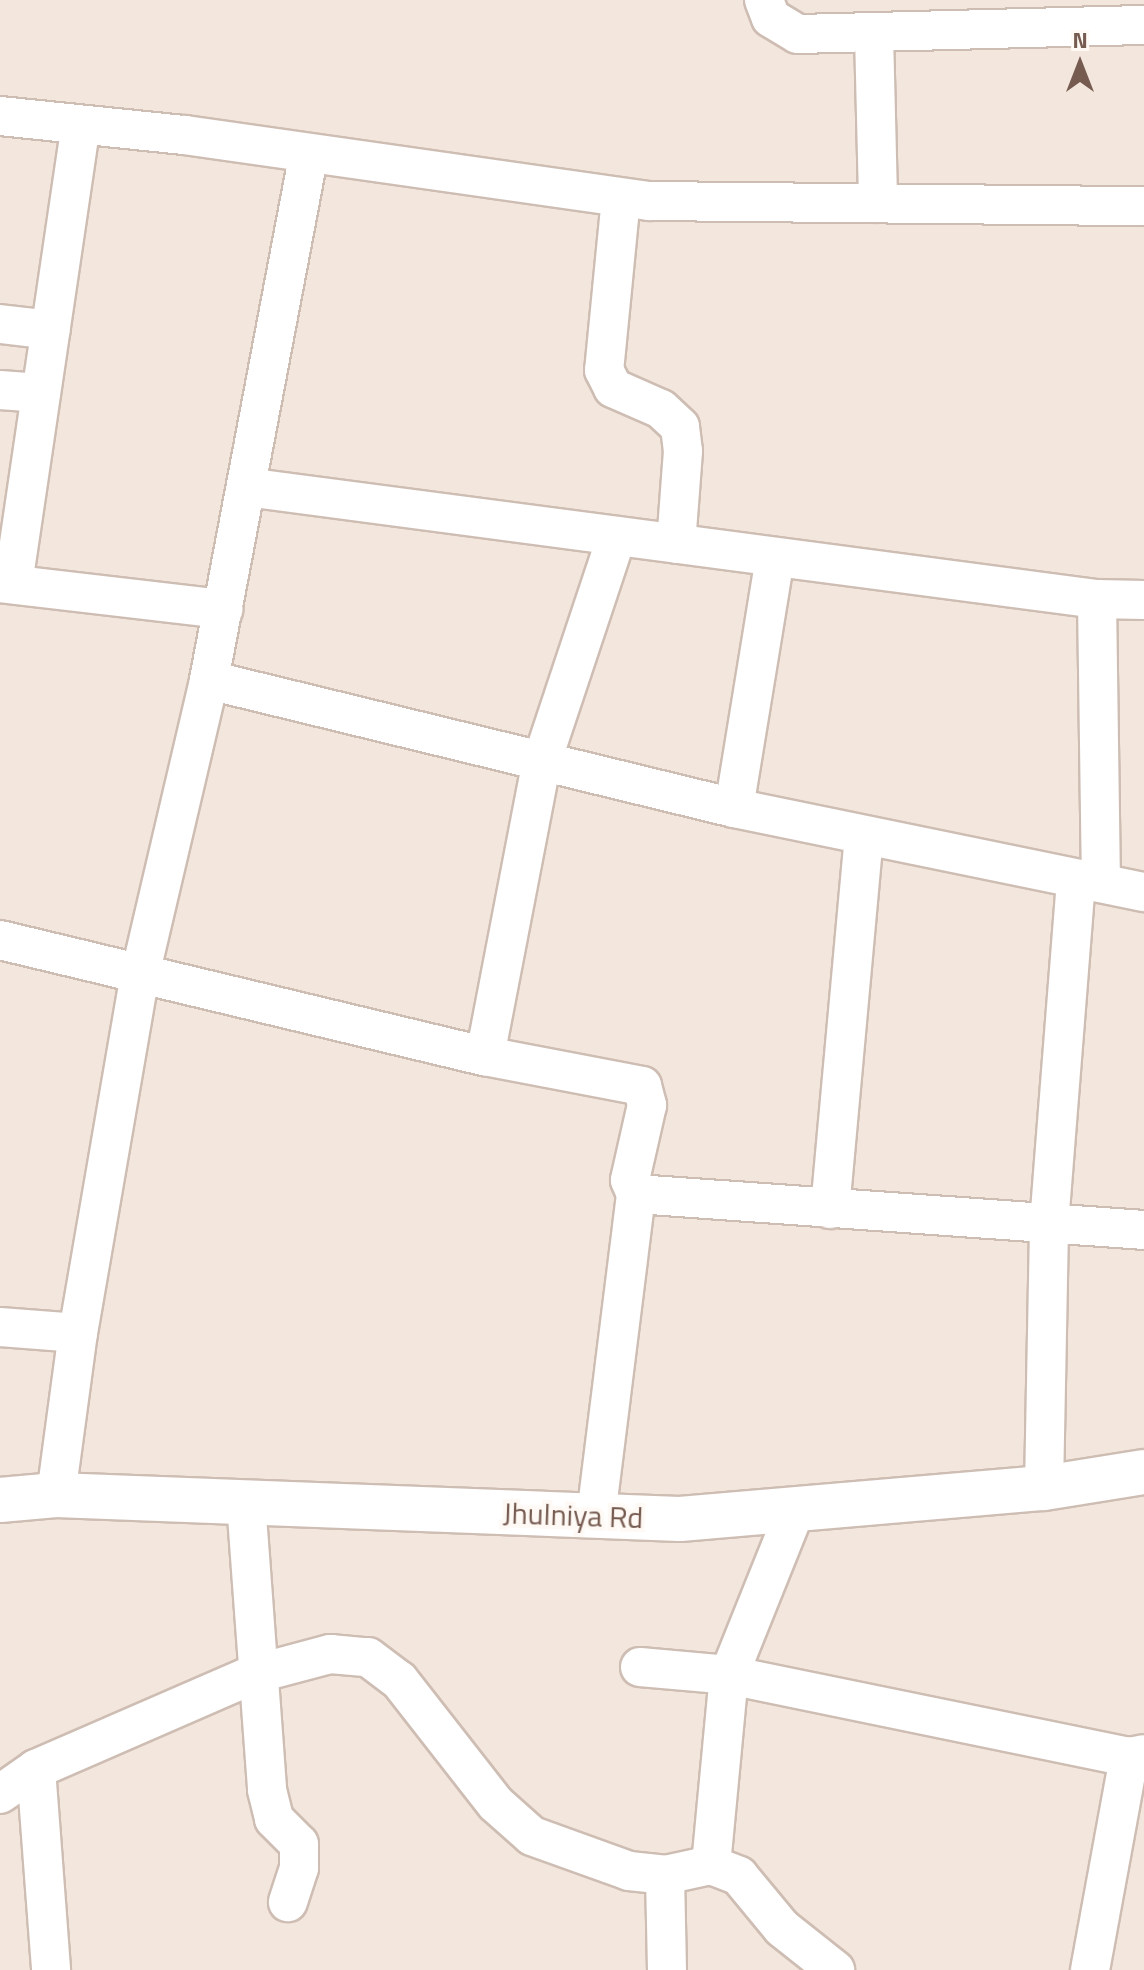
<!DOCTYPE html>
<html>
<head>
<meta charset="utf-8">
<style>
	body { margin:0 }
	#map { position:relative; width:1144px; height:1970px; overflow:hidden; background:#fcf5ed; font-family:"Titillium Web",sans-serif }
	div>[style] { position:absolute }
	.residential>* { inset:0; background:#f3e6dc; transform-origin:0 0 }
	.roads { filter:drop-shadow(2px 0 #cebdb3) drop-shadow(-2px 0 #cebdb3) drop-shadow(0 2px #cebdb3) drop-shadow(0 -2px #cebdb3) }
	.street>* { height:38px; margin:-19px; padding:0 19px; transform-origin:19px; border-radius:19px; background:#fff }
	.secondary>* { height:44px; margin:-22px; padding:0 22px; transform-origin:22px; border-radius:22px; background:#fff }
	span { translate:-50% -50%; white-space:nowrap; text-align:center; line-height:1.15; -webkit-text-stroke:8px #fef9f4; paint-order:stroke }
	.street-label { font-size:30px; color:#765b51 }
	.north { position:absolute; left:1040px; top:24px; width:80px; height:80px; -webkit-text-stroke:6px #fef9f4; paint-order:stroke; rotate:0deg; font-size:22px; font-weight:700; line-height:32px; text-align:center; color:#765b51 }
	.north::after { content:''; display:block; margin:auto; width:28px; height:36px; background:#765b51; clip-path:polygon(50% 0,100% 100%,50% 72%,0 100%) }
</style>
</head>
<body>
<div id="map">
	<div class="residential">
		<div style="left:0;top:0;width:1144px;height:1970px"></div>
	</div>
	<div class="roads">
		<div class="street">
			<div style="left:764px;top:0;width:19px;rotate:69deg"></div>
			<div style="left:771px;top:18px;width:31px;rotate:31deg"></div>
			<div style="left:798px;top:34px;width:346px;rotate:-1.5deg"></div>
			<div style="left:874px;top:34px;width:169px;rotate:88.6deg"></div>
			<div style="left:0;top:116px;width:186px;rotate:5.9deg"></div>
			<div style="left:185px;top:135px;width:469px;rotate:8.1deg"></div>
			<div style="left:649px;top:201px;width:495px;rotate:0.6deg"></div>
			<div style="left:621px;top:198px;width:173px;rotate:95.6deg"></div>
			<div style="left:604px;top:370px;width:20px;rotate:63deg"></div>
			<div style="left:613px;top:388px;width:52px;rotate:23.6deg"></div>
			<div style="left:661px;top:409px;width:26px;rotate:43deg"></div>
			<div style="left:680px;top:427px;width:24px;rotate:83deg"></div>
			<div style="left:683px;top:451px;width:93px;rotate:94.3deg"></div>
			<div style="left:0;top:324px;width:51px;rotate:6.7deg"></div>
			<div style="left:0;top:390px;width:41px;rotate:4.2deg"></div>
			<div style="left:246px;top:487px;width:858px;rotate:7.5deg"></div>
			<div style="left:1097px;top:599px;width:47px;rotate:1.2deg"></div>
			<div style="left:0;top:583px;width:225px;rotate:6.7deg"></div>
			<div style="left:13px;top:584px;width:464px;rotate:-81.6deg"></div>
			<div style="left:1097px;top:599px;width:284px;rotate:89.2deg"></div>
			<div style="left:209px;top:680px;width:540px;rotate:13.7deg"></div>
			<div style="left:734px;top:808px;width:419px;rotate:11.6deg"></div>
			<div style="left:734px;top:808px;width:253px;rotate:-80.7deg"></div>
			<div style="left:0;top:940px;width:499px;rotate:13.5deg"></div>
			<div style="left:485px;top:1056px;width:160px;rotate:10.8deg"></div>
			<div style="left:642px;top:1086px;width:20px;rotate:75deg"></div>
			<div style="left:647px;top:1105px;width:77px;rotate:102.8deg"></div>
			<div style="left:630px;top:1180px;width:15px;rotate:67deg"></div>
			<div style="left:636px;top:1194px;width:509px;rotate:4.05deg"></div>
			<div style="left:485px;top:1056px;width:300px;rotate:-79.1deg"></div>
			<div style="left:542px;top:761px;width:237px;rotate:-71.6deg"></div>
			<div style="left:830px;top:1209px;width:374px;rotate:-84.8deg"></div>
			<div style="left:0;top:1327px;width:78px;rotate:4.4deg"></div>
			<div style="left:1044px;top:1488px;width:264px;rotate:-88.9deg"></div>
			<div style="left:1049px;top:1224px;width:346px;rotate:-85.5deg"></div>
			<div style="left:56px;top:1495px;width:163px;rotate:-82.3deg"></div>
			<div style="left:78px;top:1333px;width:363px;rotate:-80.2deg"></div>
			<div style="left:140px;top:975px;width:303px;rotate:-76.8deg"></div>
			<div style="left:209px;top:680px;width:536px;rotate:-79.26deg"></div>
			<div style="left:246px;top:1502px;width:289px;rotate:85.8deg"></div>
			<div style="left:267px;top:1790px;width:30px;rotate:76deg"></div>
			<div style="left:274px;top:1819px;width:35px;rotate:45deg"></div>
			<div style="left:299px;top:1844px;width:24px;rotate:90deg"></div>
			<div style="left:299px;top:1868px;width:36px;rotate:108deg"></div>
			<div style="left:596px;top:1516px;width:324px;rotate:-82.9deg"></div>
			<div style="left:640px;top:1667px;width:89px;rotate:5.1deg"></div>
			<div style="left:729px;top:1675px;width:408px;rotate:11.6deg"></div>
			<div style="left:1129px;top:1757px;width:15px;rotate:-11deg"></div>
			<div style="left:36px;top:1769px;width:202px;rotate:85.7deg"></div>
			<div style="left:0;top:1794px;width:44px;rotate:-34.8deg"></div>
			<div style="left:36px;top:1769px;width:239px;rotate:-23.5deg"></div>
			<div style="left:255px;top:1674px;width:78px;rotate:-14.9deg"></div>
			<div style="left:330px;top:1654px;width:38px;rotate:5deg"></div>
			<div style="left:368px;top:1657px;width:39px;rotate:37deg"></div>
			<div style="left:399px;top:1680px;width:157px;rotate:52deg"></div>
			<div style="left:496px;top:1804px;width:48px;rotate:41.6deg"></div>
			<div style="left:532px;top:1836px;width:103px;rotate:19.8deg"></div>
			<div style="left:629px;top:1871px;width:36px;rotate:6deg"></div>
			<div style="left:665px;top:1875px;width:47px;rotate:-12.3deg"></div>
			<div style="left:711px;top:1865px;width:30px;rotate:21deg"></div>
			<div style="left:739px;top:1876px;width:67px;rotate:50.4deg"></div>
			<div style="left:782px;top:1928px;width:68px;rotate:38.4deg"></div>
			<div style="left:711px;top:1865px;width:191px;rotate:-84.6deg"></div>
			<div style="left:729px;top:1675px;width:175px;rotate:-68.1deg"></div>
			<div style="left:665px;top:1875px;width:95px;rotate:88.8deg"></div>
			<div style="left:1090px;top:1970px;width:217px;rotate:-79.6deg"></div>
		</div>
		<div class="secondary">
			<div style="left:0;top:1500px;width:56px;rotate:-5.1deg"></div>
			<div style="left:56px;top:1495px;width:624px;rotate:2.2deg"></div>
			<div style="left:680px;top:1519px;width:365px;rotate:-4.9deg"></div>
			<div style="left:1044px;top:1488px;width:101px;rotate:-9.1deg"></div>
		</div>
	</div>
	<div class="street-label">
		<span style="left:573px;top:1515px;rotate:2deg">Jhulniya Rd</span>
	</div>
	<div class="north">N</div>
</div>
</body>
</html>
